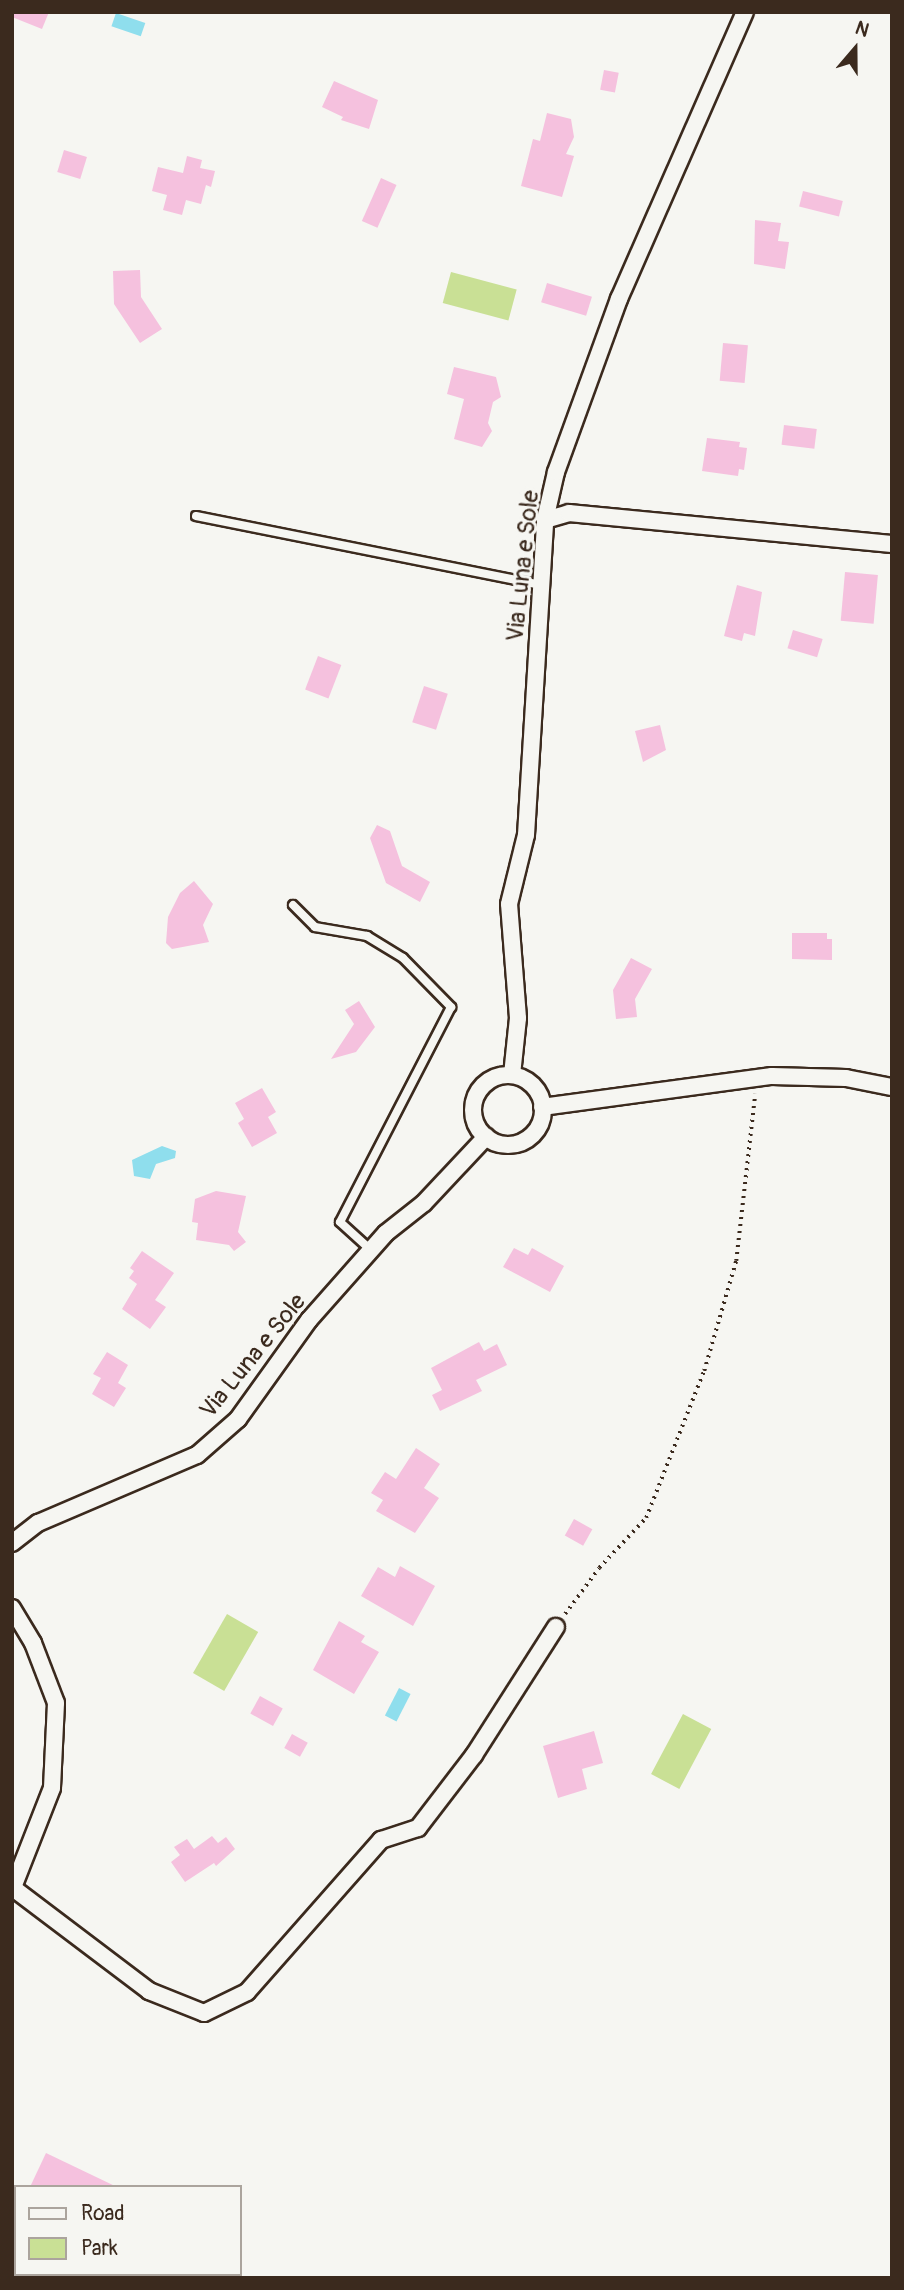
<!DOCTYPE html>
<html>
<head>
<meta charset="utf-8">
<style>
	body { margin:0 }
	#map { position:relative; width:904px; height:2290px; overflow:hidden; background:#f6f6f2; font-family:Pangolin,sans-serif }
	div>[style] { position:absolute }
	.green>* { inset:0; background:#c9e095; transform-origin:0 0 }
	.water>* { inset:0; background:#8fdeed; transform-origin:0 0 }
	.building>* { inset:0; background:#f5c1de; transform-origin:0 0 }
	.path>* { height:3.5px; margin-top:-1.75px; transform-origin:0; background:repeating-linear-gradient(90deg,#3b2a1e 0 2px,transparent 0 7px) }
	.roads { filter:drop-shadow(2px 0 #3b2a1e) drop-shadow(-2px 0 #3b2a1e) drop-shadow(0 2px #3b2a1e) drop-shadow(0 -2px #3b2a1e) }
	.lane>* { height:8px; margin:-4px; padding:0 4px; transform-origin:4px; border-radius:4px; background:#f6f6f2 }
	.street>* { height:16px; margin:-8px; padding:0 8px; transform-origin:8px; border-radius:8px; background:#f6f6f2 }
	.street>.ring { margin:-8px; padding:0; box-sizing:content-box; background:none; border:16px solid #f6f6f2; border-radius:50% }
	span { translate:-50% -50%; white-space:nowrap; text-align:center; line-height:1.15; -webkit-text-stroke:6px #f6f6f2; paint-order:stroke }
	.street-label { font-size:24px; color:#3b2a1e }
	.frame { position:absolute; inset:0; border:14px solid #3b2a1e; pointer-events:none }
	.legend { position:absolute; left:14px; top:2185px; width:228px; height:91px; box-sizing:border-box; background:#f6f6f2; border:2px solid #aba49d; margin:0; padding:9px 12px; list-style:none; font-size:21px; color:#3b2a1e }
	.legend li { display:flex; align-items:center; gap:14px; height:35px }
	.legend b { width:35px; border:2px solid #aba49d }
	.north { position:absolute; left:820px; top:14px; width:70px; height:70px; -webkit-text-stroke:5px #f6f6f2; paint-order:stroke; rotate:20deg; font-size:19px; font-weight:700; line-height:28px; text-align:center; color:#3b2a1e }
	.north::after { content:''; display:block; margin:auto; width:24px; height:32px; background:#3b2a1e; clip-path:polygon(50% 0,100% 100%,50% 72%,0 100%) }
</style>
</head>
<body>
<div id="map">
	<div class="green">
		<div style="left:451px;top:272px;width:68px;height:32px;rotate:15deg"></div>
		<div style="left:227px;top:1614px;width:36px;height:68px;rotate:30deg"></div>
		<div style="left:683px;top:1714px;width:32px;height:68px;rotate:28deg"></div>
	</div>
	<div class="water">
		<div style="left:116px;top:13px;width:31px;height:14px;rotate:19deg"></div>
		<div style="clip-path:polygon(162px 1146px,176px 1151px,175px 1158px,156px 1164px,150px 1179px,134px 1176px,132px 1160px)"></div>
		<div style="left:399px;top:1688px;width:13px;height:31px;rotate:27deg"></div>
	</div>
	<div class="building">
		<div style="clip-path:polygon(12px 12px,49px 12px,42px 29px,12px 17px)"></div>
		<div style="left:604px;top:70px;width:15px;height:20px;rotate:11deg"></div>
		<div style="clip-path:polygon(334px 81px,378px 100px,369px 129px,341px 120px,343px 117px,322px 107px)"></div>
		<div style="clip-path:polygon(547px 113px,571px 119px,574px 137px,566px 154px,574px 156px,562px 197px,521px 186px,533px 139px,540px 141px)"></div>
		<div style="left:64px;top:150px;width:24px;height:23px;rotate:17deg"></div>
		<div style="clip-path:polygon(187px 156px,202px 160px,200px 168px,215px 171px,211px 187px,206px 185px,201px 204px,186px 200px,182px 215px,163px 210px,167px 195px,152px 191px,158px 167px,183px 173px)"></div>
		<div style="left:381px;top:178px;width:17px;height:47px;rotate:24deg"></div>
		<div style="left:803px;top:191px;width:41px;height:16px;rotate:14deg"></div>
		<div style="clip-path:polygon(755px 220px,781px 223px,778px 241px,789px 242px,785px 269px,754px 264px)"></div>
		<div style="clip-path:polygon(140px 270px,141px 297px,162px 329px,140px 343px,114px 304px,113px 271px)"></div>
		<div style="left:547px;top:283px;width:47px;height:20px;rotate:17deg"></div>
		<div style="left:723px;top:343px;width:25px;height:38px;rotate:5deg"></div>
		<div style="clip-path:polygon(454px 367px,496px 377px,501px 397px,493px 402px,488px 423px,492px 431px,482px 447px,454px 439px,464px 399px,447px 394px)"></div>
		<div style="left:784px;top:425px;width:33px;height:20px;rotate:7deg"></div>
		<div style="clip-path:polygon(707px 438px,740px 442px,739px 447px,747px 448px,744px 470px,739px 469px,738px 476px,702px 471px)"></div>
		<div style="left:845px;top:572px;width:33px;height:49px;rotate:5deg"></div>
		<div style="clip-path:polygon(737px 585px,762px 592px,755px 636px,744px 633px,742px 641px,724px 636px)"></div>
		<div style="left:793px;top:630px;width:31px;height:19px;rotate:17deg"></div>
		<div style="left:318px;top:656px;width:25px;height:36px;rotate:21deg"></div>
		<div style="left:424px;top:686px;width:25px;height:38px;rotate:18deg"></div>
		<div style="clip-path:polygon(660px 725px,666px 750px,643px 762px,635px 731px)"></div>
		<div style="clip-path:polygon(377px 825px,390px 831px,402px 866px,430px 882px,420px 902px,386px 883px,370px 838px)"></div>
		<div style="clip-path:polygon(194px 881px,213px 904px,203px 925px,209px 942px,172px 949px,166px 943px,168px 917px,180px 893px)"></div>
		<div style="clip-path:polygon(792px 933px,827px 933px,827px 939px,832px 939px,832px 960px,792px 959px)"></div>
		<div style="clip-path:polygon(631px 958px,652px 969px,635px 999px,637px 1017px,616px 1019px,613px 990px)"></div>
		<div style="clip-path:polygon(359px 1001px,375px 1027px,356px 1052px,331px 1059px,354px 1024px,345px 1010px)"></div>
		<div style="clip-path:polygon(262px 1088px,276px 1112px,268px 1117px,277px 1133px,252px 1147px,238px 1123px,244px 1119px,235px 1103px)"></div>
		<div style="clip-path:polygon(216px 1191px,246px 1196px,238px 1232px,246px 1242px,234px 1251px,229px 1245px,196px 1240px,198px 1223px,192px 1222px,195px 1199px)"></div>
		<div style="clip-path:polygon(514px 1248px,528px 1255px,532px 1248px,564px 1266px,550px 1292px,503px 1267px)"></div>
		<div style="clip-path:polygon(142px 1251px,174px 1273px,155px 1300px,166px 1307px,150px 1329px,122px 1309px,137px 1284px,129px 1278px,134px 1271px,130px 1268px)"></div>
		<div style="clip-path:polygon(479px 1342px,484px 1351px,497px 1344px,507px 1365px,476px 1380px,482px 1391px,440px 1411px,432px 1395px,442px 1390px,431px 1368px)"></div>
		<div style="clip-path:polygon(107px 1352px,128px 1365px,118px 1383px,126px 1388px,114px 1407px,92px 1394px,101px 1378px,93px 1374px)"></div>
		<div style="clip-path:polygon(416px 1448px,440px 1464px,424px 1488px,439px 1498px,415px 1533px,376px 1511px,383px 1500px,371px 1493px,385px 1472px,396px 1479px)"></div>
		<div style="left:574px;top:1519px;width:21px;height:19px;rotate:29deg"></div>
		<div style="clip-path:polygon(400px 1566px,435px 1586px,413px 1626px,361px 1596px,378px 1567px,395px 1577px)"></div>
		<div style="clip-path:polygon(339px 1621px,365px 1636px,361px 1642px,379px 1652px,354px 1694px,313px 1670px)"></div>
		<div style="left:260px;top:1696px;width:26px;height:20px;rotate:29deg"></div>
		<div style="clip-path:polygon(594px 1731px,603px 1763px,582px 1769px,587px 1789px,558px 1798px,543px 1746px)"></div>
		<div style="left:292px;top:1734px;width:18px;height:16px;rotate:29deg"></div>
		<div style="clip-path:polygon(212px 1836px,218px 1843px,226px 1837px,235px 1849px,216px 1866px,214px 1863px,185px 1882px,171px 1862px,180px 1855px,174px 1847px,187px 1839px,194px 1849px)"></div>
		<div style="clip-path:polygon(46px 2153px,117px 2187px,30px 2187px)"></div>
	</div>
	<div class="path">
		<div style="left:565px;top:1614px;width:57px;rotate:-53.5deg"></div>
		<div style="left:599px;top:1568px;width:69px;rotate:-46.8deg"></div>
		<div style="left:646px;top:1518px;width:158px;rotate:-68.5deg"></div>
		<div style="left:704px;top:1371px;width:115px;rotate:-73.8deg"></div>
		<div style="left:736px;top:1261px;width:168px;rotate:-83.5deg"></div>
	</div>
	<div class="roads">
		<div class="lane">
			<div style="left:196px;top:516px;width:352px;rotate:11.3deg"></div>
			<div style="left:293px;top:905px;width:31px;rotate:45deg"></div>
			<div style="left:315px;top:927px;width:53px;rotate:9.8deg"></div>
			<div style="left:367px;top:936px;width:42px;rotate:31.4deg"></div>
			<div style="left:403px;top:958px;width:69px;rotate:45.6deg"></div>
			<div style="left:451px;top:1007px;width:242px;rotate:117.3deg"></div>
			<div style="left:340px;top:1222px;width:42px;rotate:42.1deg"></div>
		</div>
		<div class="street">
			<div style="left:545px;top:520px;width:25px;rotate:-16deg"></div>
			<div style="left:569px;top:513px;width:324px;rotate:5.5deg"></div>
			<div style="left:512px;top:1075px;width:57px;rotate:-84deg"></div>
			<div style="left:518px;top:1018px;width:114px;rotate:-94.5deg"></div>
			<div style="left:509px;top:904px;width:71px;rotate:-76.2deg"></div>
			<div style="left:526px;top:835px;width:316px;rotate:-86.5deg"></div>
			<div style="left:545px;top:520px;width:49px;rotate:-77.1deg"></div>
			<div style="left:556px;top:472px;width:184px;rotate:-70deg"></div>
			<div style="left:619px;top:299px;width:313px;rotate:-66.3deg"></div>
			<div class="ring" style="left:473px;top:1075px;width:54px;height:54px"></div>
			<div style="left:542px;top:1107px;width:232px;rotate:-7.7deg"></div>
			<div style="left:772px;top:1076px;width:74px;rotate:1.5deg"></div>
			<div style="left:846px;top:1078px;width:47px;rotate:11.1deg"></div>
			<div style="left:12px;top:1543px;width:33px;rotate:-38deg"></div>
			<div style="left:38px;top:1523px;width:173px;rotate:-23.2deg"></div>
			<div style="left:197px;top:1455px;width:55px;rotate:-41.3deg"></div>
			<div style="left:238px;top:1419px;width:122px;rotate:-54.4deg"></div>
			<div style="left:309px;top:1320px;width:116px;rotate:-48.5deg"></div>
			<div style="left:386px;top:1233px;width:48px;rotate:-38.3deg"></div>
			<div style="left:424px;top:1203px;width:91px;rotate:-46.8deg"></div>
			<div style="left:12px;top:1608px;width:41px;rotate:59deg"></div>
			<div style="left:33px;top:1643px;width:64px;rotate:69deg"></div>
			<div style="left:56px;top:1703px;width:85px;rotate:92.7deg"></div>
			<div style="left:52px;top:1788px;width:110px;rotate:111.4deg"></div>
			<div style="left:13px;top:1888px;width:171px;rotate:37.1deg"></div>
			<div style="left:149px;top:1991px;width:59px;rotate:21.8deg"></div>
			<div style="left:204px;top:2013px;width:48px;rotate:-26deg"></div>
			<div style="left:247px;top:1992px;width:203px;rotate:-48.6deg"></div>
			<div style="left:381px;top:1840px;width:39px;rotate:-18deg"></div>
			<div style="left:418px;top:1828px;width:92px;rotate:-52.5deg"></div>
			<div style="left:474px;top:1755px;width:152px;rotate:-57.4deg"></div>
		</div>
	</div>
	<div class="street-label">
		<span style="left:523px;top:566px;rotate:-84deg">Via Luna e Sole</span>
		<span style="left:253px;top:1356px;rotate:-51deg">Via Luna e Sole</span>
	</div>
	<div class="frame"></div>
	<ul class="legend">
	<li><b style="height:9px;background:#f6f6f2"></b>Road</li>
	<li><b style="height:19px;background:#c9e095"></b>Park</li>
	</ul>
	<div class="north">N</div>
</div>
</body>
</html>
